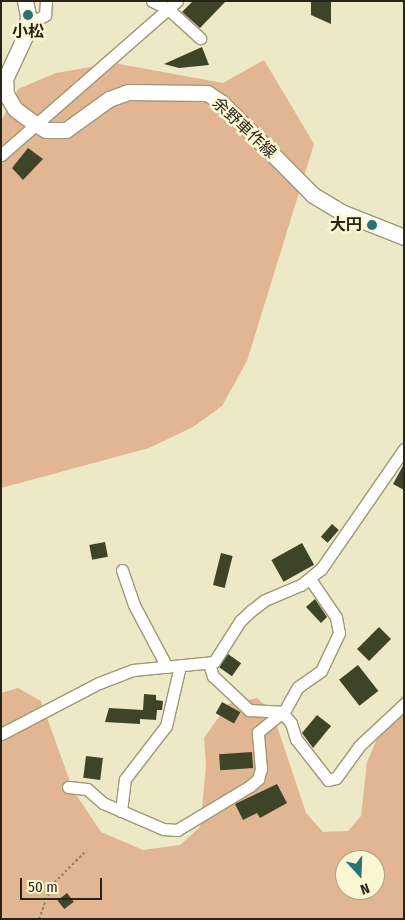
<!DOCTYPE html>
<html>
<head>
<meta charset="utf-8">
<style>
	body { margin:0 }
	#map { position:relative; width:405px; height:920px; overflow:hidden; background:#ede8c5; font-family:"Fira Sans Condensed","Noto Sans JP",sans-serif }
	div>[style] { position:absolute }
	.green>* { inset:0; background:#e2b693 }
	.building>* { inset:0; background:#3d4428; transform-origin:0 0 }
	.path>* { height:2px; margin-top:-1px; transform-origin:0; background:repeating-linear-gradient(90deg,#838169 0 2.5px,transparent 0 5px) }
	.roads { filter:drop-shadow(1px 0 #9d9877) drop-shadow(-1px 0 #9d9877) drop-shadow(0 1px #9d9877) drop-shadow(0 -1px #9d9877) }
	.minor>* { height:11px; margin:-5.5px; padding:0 5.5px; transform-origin:5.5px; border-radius:5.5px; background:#fff }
	.secondary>* { height:15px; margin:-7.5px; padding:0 7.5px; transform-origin:7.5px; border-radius:7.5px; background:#fff }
	.dots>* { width:14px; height:14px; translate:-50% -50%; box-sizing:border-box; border:2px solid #fbf6d2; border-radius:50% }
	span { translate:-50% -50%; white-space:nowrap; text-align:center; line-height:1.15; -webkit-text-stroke:5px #fbf6d2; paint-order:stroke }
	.poi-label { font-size:16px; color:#262517; font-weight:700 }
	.right { translate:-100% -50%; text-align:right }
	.street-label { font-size:16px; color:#262517 }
	.frame { position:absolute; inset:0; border:2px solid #262517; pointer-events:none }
	.north { position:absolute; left:335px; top:850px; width:50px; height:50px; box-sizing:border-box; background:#fbf6d2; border:1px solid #a6a287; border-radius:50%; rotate:160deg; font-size:14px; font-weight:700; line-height:20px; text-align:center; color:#262517 }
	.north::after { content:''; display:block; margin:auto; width:18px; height:22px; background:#297378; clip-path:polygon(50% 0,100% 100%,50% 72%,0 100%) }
	.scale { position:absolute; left:20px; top:878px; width:82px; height:22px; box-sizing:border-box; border:2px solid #262517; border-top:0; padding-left:6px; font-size:15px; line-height:18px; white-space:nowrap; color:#262517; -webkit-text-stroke:4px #fbf6d2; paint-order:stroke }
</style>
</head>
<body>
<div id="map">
	<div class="green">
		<div style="clip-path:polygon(264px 60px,314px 144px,247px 361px,222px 406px,193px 427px,149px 448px,1px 488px,1px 121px,18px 89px,56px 73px,114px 63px,223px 83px)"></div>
		<div style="clip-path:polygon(evenodd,18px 688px,41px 701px,73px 790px,101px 832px,143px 850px,180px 845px,200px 827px,206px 766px,204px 738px,228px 704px,257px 698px,272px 711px,306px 813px,323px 832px,348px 831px,361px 816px,367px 762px,384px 723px,404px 693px,404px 919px,1px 919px,1px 693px,18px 688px,345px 860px,375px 860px,375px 890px,345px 890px,345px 860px)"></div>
	</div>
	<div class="building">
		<div style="clip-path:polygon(193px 1px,226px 1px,200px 28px,182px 12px)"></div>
		<div style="clip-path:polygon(311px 1px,331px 1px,331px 24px,311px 15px)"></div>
		<div style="clip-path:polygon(202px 47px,209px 65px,179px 68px,164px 64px)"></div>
		<div style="clip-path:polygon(28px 148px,43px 159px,23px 180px,12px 168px)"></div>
		<div style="clip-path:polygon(404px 464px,404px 490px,393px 484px)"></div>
		<div style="left:332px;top:524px;width:9px;height:17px;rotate:41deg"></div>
		<div style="left:105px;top:542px;width:15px;height:16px;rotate:79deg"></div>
		<div style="left:302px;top:543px;width:25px;height:35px;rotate:61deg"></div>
		<div style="left:221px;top:553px;width:12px;height:33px;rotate:14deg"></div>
		<div style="clip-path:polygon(315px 599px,327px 617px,321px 623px,306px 607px)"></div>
		<div style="left:379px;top:627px;width:17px;height:31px;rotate:45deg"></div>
		<div style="left:228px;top:654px;width:16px;height:16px;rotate:35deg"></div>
		<div style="left:358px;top:665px;width:33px;height:24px;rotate:52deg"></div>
		<div style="clip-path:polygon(144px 694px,156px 695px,156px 700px,163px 701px,162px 710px,157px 710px,156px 720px,140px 719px,140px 724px,105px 722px,109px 708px,143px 710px)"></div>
		<div style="left:222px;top:702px;width:21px;height:13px;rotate:29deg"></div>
		<div style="clip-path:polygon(317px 715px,331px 726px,313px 748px,302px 733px)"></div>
		<div style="left:252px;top:752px;width:16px;height:33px;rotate:86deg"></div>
		<div style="left:86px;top:756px;width:17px;height:22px;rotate:7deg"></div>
		<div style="clip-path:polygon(277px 784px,287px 803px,260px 818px,257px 813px,243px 820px,235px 804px)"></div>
		<div style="left:67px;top:893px;width:11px;height:12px;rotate:52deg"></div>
	</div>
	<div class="path">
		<div style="left:39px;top:919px;width:35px;rotate:-70deg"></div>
		<div style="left:51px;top:886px;width:47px;rotate:-45deg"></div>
	</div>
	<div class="roads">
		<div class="minor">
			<div style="left:152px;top:1px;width:17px;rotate:25deg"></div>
			<div style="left:167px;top:8px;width:45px;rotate:42.3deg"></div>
			<div style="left:27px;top:25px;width:21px;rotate:-29deg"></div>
			<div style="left:45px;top:15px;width:14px;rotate:-86deg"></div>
			<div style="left:1px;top:155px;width:234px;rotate:-41.2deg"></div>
			<div style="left:122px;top:570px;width:37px;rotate:71deg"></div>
			<div style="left:134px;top:605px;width:70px;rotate:62deg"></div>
			<div style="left:209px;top:664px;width:13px;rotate:72deg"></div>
			<div style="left:213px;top:676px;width:50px;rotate:43.4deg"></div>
			<div style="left:249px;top:710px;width:33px;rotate:3deg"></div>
			<div style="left:282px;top:712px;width:14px;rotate:51deg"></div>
			<div style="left:291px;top:723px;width:17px;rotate:73deg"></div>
			<div style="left:296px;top:739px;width:52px;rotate:52deg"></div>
			<div style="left:328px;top:780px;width:8px;rotate:-14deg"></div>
			<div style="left:336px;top:778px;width:39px;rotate:-54deg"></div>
			<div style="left:359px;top:746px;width:62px;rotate:-43deg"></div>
			<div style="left:1px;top:734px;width:110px;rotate:-27.5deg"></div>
			<div style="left:99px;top:683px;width:36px;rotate:-21deg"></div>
			<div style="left:133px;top:670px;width:81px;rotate:-5.6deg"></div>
			<div style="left:214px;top:662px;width:49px;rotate:-57.6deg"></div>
			<div style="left:240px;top:621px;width:16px;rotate:-43deg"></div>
			<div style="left:252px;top:610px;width:16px;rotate:-38deg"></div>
			<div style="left:265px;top:600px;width:39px;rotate:-23deg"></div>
			<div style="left:301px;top:585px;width:26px;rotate:-39deg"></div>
			<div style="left:321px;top:569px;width:146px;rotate:-55.3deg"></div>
			<div style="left:68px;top:787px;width:19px;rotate:6deg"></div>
			<div style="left:87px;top:789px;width:21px;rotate:41deg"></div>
			<div style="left:103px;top:803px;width:65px;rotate:23.4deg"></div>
			<div style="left:163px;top:829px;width:14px;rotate:4deg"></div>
			<div style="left:177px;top:830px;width:85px;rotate:-31.1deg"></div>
			<div style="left:250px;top:786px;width:11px;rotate:-41deg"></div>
			<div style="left:258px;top:779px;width:10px;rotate:-73deg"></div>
			<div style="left:261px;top:769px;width:37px;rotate:-95deg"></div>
			<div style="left:258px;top:732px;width:35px;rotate:-39deg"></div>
			<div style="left:285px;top:710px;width:26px;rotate:-61deg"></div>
			<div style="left:298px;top:687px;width:28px;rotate:-35deg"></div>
			<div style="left:321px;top:671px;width:42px;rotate:-64.7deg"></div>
			<div style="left:339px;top:633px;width:16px;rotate:-101deg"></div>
			<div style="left:336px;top:617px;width:46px;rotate:-124.4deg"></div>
			<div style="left:121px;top:811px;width:32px;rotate:-83deg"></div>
			<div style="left:125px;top:779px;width:67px;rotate:-52.3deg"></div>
			<div style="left:166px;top:726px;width:62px;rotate:-76.9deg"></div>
		</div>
		<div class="secondary">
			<div style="left:25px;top:1px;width:14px;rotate:78deg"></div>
			<div style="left:28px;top:15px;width:19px;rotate:96deg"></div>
			<div style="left:26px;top:34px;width:50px;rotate:115deg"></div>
			<div style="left:5px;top:79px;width:15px;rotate:86deg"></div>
			<div style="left:6px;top:94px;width:17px;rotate:59deg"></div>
			<div style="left:15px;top:109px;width:20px;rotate:37deg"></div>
			<div style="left:31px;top:121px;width:17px;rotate:31deg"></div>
			<div style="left:46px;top:130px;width:20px"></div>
			<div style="left:66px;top:130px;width:53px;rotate:-35.8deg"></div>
			<div style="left:109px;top:99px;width:20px;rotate:-20deg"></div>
			<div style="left:128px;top:92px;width:79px;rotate:0.7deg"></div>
			<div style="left:207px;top:93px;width:18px;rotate:34deg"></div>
			<div style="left:222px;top:103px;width:129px;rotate:45.3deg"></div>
			<div style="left:313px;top:195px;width:33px;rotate:31deg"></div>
			<div style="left:341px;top:212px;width:68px;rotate:21.6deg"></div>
		</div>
	</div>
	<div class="dots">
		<div style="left:28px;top:15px;background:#297378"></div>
		<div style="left:372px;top:225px;background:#297378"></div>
	</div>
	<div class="poi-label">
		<span style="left:28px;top:32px">小松</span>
		<span class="right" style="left:362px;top:225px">大円</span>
	</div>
	<div class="street-label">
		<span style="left:244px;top:128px;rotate:43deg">余野車作線</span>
	</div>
	<div class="frame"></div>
	<div class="north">N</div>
	<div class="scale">50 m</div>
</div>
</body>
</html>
